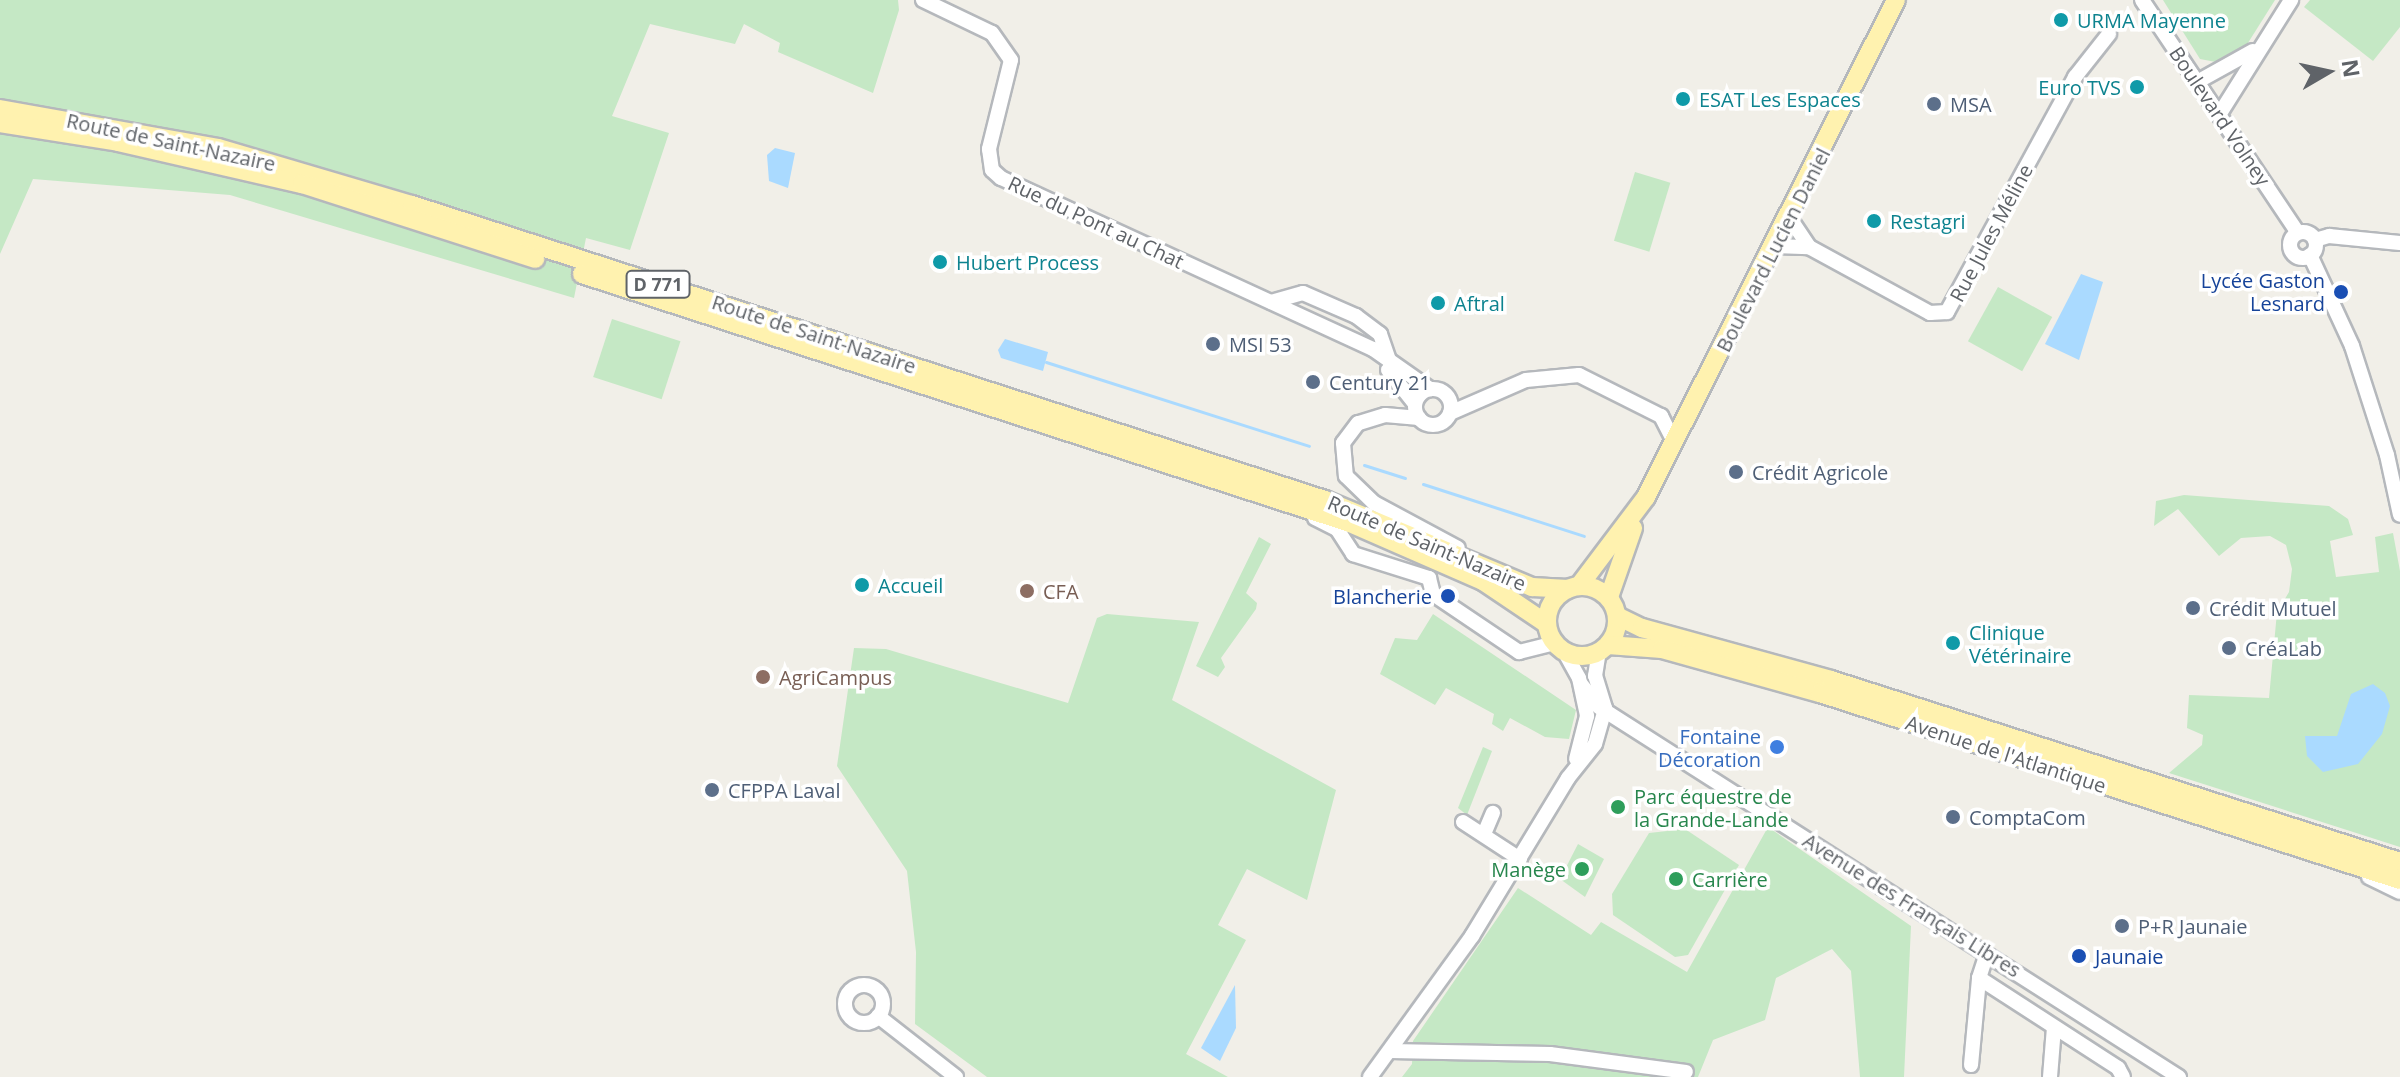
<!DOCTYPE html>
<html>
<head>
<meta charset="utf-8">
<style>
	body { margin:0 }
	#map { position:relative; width:2400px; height:1077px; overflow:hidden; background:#f1efe8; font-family:"Open Sans",sans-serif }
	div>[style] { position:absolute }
	.green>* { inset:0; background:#c5e8c5; transform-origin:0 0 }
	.water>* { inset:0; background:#aadaff }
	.stream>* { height:3px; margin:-1.5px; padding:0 1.5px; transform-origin:1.5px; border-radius:1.5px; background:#aadaff }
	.roads { filter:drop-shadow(2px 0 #b5b8bc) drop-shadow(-2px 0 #b5b8bc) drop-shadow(0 2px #b5b8bc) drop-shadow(0 -2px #b5b8bc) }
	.minor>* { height:14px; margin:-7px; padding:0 7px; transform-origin:7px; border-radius:7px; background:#fff }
	.minor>.ring { margin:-7px; padding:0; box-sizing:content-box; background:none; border:14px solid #fff; border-radius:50% }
	.major>* { height:18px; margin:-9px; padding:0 9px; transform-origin:9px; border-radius:9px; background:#fff2af }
	.major>.ring { margin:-9px; padding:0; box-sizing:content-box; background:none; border:18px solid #fff2af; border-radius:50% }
	.dots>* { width:22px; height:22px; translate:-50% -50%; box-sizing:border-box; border:4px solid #fff; border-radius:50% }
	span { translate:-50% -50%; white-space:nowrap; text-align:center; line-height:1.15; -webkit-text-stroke:7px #fff; paint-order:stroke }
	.shield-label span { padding:2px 6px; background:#fff; border:2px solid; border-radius:6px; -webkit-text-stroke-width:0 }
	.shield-label { font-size:18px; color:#5f6368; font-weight:700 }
	.culture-label { font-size:20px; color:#0d838f }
	.left { translate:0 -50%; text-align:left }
	.right { translate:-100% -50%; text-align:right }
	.service-label { font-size:20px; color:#4e5e75 }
	.street-label { font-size:20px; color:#5f6368 }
	.transit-label { font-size:20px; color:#164399 }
	.education-label { font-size:20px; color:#785e54 }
	.shop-label { font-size:20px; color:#366cbe }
	.leisure-label { font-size:20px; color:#27864d }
	.north { position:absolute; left:2288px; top:32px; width:80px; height:80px; -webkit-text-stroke:6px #fff; paint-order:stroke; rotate:81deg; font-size:22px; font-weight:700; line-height:32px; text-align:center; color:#5f6368 }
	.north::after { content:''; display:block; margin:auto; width:28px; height:36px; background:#5f6368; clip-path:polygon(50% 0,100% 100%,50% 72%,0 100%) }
</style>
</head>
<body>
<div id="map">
	<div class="green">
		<div style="clip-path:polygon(0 0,898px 0,899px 10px,873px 93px,778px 52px,780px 43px,744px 24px,735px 44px,650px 24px,612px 116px,669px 133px,630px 250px,586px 238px,574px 298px,230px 195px,33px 179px,0 254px)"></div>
		<div style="clip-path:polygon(2163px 0,2275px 0,2241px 54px,2221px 63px,2200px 59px)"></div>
		<div style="clip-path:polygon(2310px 0,2400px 0,2400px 27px,2373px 61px,2304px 7px)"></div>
		<div style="left:1635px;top:172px;width:37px;height:72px;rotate:17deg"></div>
		<div style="left:1998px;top:287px;width:62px;height:62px;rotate:29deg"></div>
		<div style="left:612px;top:319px;width:72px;height:61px;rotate:18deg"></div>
		<div style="clip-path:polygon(2184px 495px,2329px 506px,2348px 519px,2353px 535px,2330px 541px,2336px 577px,2379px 572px,2375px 537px,2393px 533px,2400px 571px,2400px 847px,2169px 773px,2202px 745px,2203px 735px,2187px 728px,2189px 695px,2269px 698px,2277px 612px,2289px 592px,2292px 569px,2286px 545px,2270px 536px,2241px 538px,2219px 556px,2178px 509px,2154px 526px,2156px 501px)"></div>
		<div style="clip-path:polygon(1259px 537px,1271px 544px,1246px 593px,1257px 603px,1256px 609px,1221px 658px,1225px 667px,1218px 677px,1196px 666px)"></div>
		<div style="clip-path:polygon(1107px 614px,1199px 622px,1172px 700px,1336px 790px,1307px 900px,1247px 869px,1218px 925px,1246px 940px,1186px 1054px,1228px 1077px,987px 1077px,915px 1024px,916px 952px,907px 871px,837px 766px,854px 648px,886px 649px,1068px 703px,1097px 618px)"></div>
		<div style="clip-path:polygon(1433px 614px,1576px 710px,1569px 739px,1545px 737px,1510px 718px,1503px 731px,1492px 724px,1494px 714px,1446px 688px,1435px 705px,1380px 674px,1395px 638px,1417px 640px)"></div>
		<div style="clip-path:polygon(1483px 747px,1492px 751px,1467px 815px,1458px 808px)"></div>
		<div style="clip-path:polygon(1768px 827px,1911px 926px,1904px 1077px,1860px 1077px,1851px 971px,1832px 949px,1776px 978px,1765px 1020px,1713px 1040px,1698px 1077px,1402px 1077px,1412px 1064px,1413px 1041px,1518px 888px,1591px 935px,1601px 922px,1687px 972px)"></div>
		<div style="clip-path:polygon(1685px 829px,1739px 865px,1688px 955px,1675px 957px,1613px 915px,1612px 894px,1649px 833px)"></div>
		<div style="clip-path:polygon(1578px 844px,1604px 859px,1585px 897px,1560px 879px)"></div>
	</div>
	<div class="water">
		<div style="clip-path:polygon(775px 148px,795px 153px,788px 188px,769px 181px,767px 155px)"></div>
		<div style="clip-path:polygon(2081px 274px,2103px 282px,2079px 360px,2045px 344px)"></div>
		<div style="clip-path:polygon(1005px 339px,1048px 352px,1043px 371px,1001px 358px,998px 350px)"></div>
		<div style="clip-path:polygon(2373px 684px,2385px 693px,2390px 706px,2382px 734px,2358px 764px,2323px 772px,2307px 756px,2305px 736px,2337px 736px,2351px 694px)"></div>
		<div style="clip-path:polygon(1235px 985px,1236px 1028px,1220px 1061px,1201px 1048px)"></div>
	</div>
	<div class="stream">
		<div style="left:1046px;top:362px;width:276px;rotate:17.7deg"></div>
		<div style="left:1364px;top:465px;width:43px;rotate:17.6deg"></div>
		<div style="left:1423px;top:484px;width:169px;rotate:17.9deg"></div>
	</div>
	<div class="roads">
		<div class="minor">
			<div style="left:923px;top:0;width:76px;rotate:25.6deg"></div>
			<div style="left:992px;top:33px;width:33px;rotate:55deg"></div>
			<div style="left:1011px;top:60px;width:92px;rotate:103.9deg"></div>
			<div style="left:989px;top:149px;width:21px;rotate:82deg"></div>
			<div style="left:992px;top:170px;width:12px;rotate:42deg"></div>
			<div style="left:1001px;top:178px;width:409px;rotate:24.7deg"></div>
			<div style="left:1373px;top:349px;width:70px;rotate:35.1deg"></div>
			<div style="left:2142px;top:0;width:280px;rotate:56.2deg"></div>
			<div style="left:2197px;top:82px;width:64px;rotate:-29deg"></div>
			<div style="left:2219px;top:115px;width:136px;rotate:-57.9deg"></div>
			<div style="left:1789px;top:217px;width:36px;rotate:56deg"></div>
			<div class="ring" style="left:2290px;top:232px;width:12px;height:12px"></div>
			<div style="left:2315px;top:240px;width:15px;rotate:-16deg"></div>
			<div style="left:2329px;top:236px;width:71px;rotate:5.6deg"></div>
			<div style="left:1775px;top:246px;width:34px;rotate:2deg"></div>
			<div style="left:1809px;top:247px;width:138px;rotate:28.6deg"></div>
			<div style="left:1930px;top:313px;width:17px;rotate:-3deg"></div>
			<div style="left:1947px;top:312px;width:268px;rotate:-61.4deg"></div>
			<div style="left:2075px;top:77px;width:55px;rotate:-51.7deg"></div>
			<div style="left:2310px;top:255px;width:100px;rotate:65.2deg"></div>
			<div style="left:2352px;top:346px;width:114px;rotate:72.2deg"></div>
			<div style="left:2387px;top:455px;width:61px;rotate:77.8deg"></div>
			<div style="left:1271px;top:302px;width:33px;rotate:-16deg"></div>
			<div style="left:1303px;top:293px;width:58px;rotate:23.5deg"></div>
			<div style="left:1356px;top:316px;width:30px;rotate:37deg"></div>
			<div style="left:1380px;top:334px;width:28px;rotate:71deg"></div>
			<div style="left:1388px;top:370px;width:43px;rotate:51.5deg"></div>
			<div class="ring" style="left:1415px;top:389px;width:22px;height:22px"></div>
			<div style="left:1450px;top:413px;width:83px;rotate:-23.5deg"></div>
			<div style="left:1526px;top:380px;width:53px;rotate:-5.4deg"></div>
			<div style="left:1579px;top:375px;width:92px;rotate:26.6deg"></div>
			<div style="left:1661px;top:416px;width:29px;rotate:63deg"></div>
			<div style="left:1419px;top:418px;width:34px;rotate:-175deg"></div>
			<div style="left:1385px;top:415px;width:28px;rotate:163deg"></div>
			<div style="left:1358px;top:423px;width:25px;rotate:127deg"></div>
			<div style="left:1343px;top:443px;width:33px;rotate:85deg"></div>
			<div style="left:1346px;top:476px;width:39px;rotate:44deg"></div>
			<div style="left:1374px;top:503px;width:95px;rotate:28.2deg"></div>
			<div style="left:1315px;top:518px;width:25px;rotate:27deg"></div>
			<div style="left:1337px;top:529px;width:30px;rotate:57deg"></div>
			<div style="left:1353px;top:554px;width:80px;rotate:17.5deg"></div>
			<div style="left:1429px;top:578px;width:16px;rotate:76deg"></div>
			<div style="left:1433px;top:594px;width:104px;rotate:34deg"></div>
			<div style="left:1519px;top:652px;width:36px;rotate:-14deg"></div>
			<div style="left:1564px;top:651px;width:31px;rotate:61deg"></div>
			<div style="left:1579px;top:678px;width:39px;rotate:78deg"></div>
			<div style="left:1587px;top:716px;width:44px;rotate:104.3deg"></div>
			<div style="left:1581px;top:684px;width:29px;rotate:52deg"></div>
			<div style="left:1599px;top:707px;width:688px;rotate:32.54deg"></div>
			<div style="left:1463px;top:822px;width:68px;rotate:33deg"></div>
			<div style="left:1484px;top:834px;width:23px;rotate:-67deg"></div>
			<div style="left:2369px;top:877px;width:34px;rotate:26deg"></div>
			<div style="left:1979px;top:978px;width:166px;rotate:32.9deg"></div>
			<div style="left:2118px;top:1068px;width:10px;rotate:61deg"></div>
			<div class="ring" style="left:845px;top:985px;width:24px;height:24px"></div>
			<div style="left:878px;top:1016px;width:99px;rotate:38deg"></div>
			<div style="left:1390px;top:1051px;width:160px;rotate:1.1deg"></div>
			<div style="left:1550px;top:1054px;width:137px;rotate:7.5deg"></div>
			<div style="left:1971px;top:1065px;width:87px;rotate:-84.7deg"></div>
			<div style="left:1979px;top:978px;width:25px;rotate:-72deg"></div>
			<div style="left:1370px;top:1077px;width:174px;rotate:-54.1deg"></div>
			<div style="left:1472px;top:936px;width:185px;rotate:-58.7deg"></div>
			<div style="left:1568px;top:778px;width:43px;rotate:-51.5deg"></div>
			<div style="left:1595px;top:744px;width:37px;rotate:-74deg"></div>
			<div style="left:1605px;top:708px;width:34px;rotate:-107deg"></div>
			<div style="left:1595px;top:676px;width:24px;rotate:-81deg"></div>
			<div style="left:2050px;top:1077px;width:50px;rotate:-85.4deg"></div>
		</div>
		<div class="major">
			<div style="left:0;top:109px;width:221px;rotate:10.1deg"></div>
			<div style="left:218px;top:148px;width:202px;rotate:16.4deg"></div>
			<div style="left:412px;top:205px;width:959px;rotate:17.91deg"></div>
			<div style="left:1325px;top:500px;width:225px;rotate:22.8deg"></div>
			<div style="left:1532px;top:587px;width:36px;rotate:3deg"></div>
			<div style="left:0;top:123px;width:120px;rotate:9.1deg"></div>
			<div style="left:118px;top:142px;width:189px;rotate:12.9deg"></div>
			<div style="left:302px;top:184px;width:245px;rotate:17.8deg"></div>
			<div style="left:582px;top:274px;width:807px;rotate:17.96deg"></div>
			<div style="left:1350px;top:523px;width:145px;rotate:23.6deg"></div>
			<div style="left:1483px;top:581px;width:77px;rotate:33.9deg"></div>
			<div class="ring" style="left:1547px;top:586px;width:52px;height:52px"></div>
			<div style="left:1579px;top:586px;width:111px;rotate:-53deg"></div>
			<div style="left:1646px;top:497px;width:556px;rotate:-63.3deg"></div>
			<div style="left:1609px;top:597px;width:73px;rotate:-70.8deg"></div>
			<div style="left:1617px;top:616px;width:28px;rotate:26deg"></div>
			<div style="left:1642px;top:628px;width:196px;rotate:15.4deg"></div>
			<div style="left:1831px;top:680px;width:597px;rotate:17.74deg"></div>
			<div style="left:1608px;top:645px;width:54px;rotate:4.2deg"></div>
			<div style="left:1662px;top:649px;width:164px;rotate:15.6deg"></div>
			<div style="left:1820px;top:693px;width:609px;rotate:17.87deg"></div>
		</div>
	</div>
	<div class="dots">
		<div style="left:2061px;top:20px;background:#0f9aa8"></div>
		<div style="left:2137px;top:87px;background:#0f9aa8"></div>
		<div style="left:1683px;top:99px;background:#0f9aa8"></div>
		<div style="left:1934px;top:104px;background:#5c6f8a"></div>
		<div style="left:1874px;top:221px;background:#0f9aa8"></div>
		<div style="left:940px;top:262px;background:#0f9aa8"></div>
		<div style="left:2341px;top:292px;background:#1a4fb4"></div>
		<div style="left:1438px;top:303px;background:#0f9aa8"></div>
		<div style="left:1213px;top:344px;background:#5c6f8a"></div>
		<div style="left:1313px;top:382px;background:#5c6f8a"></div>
		<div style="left:1736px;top:472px;background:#5c6f8a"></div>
		<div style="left:862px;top:585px;background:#0f9aa8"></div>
		<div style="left:1027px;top:591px;background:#8d6e63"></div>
		<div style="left:1448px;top:596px;background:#1a4fb4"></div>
		<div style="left:2193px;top:608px;background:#5c6f8a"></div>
		<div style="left:1953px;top:643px;background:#0f9aa8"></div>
		<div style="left:2229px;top:648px;background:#5c6f8a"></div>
		<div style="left:763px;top:677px;background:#8d6e63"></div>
		<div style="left:1777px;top:747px;background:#3f7fe0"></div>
		<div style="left:712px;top:790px;background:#5c6f8a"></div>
		<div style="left:1618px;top:807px;background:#2e9e5b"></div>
		<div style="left:1953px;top:817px;background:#5c6f8a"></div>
		<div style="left:1582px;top:869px;background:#2e9e5b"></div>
		<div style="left:1676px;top:879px;background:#2e9e5b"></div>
		<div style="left:2122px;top:926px;background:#5c6f8a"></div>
		<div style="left:2079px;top:956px;background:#1a4fb4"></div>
	</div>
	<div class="shield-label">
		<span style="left:658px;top:284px">D 771</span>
	</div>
	<div class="culture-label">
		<span class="left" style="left:2077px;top:20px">URMA Mayenne</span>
		<span class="right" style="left:2121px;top:87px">Euro TVS</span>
		<span class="left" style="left:1699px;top:99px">ESAT Les Espaces</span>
		<span class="left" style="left:1890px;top:221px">Restagri</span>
		<span class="left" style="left:956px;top:262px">Hubert Process</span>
		<span class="left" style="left:1454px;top:303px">Aftral</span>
		<span class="left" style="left:878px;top:585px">Accueil</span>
		<span class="left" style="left:1969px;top:644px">Clinique<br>Vétérinaire</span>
	</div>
	<div class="service-label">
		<span class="left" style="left:1950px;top:104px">MSA</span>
		<span class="left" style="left:1229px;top:344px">MSI 53</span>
		<span class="left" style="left:1329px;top:382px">Century 21</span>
		<span class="left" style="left:1752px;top:472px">Crédit Agricole</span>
		<span class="left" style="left:2209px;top:608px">Crédit Mutuel</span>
		<span class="left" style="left:2245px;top:648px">CréaLab</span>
		<span class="left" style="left:728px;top:790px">CFPPA Laval</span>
		<span class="left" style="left:1969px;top:817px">ComptaCom</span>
		<span class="left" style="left:2138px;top:926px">P+R Jaunaie</span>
	</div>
	<div class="street-label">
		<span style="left:2220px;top:116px;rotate:56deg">Boulevard Volney</span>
		<span style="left:171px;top:142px;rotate:12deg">Route de Saint-Nazaire</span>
		<span style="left:1096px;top:222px;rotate:25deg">Rue du Pont au Chat</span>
		<span style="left:1991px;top:233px;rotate:-62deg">Rue Jules Méline</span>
		<span style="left:1773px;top:250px;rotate:-63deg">Boulevard Lucien Daniel</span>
		<span style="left:814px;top:334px;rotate:18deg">Route de Saint-Nazaire</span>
		<span style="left:1427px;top:543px;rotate:23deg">Route de Saint-Nazaire</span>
		<span style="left:2006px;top:754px;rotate:18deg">Avenue de l'Atlantique</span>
		<span style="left:1912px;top:905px;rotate:32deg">Avenue des Français Libres</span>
	</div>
	<div class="transit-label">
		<span class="right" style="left:2325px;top:292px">Lycée Gaston<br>Lesnard</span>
		<span class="right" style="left:1432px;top:596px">Blancherie</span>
		<span class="left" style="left:2095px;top:956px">Jaunaie</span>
	</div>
	<div class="education-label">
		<span class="left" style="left:1043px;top:591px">CFA</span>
		<span class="left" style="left:779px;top:677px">AgriCampus</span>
	</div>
	<div class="shop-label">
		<span class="right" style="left:1761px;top:748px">Fontaine<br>Décoration</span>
	</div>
	<div class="leisure-label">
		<span class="left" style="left:1634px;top:808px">Parc équestre de<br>la Grande-Lande</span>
		<span class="right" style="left:1566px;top:869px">Manège</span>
		<span class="left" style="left:1692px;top:879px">Carrière</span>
	</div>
	<div class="north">N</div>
</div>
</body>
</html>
